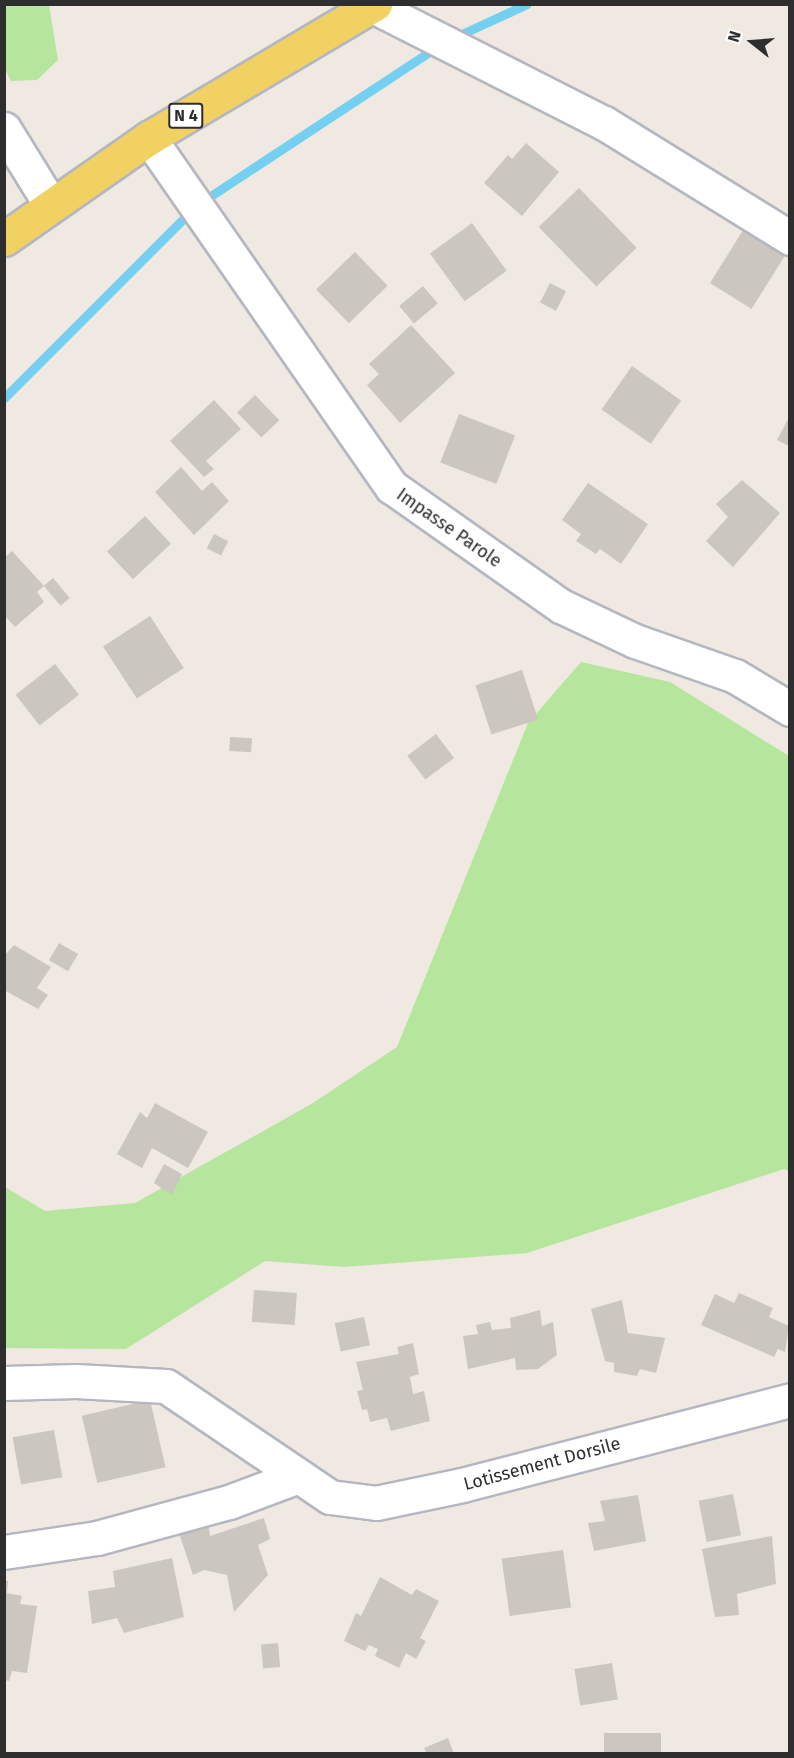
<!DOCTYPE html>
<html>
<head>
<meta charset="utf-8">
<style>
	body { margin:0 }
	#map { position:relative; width:794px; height:1758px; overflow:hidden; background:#efe9e1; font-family:"Fira Sans",sans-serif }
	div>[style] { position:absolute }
	.green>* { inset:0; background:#b6e59e }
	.stream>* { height:9px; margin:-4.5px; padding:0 4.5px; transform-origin:4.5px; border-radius:4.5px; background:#75cff0 }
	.building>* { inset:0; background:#cbc7bf; transform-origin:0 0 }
	.roads { filter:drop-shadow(2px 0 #b4b7c1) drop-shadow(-2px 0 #b4b7c1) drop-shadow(0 2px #b4b7c1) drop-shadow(0 -2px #b4b7c1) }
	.street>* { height:33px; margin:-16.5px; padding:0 16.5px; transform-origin:16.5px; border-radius:16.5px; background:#fff }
	.primary>* { height:33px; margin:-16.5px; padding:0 16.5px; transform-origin:16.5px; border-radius:16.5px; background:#f2d163 }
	span { translate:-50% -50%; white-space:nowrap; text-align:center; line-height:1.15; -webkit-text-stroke:6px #fff; paint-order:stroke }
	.shield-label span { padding:2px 4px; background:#fff; border:2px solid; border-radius:4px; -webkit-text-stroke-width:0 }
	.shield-label { font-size:16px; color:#2e2e2e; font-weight:700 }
	.street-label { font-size:18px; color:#2e2e2e }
	.frame { position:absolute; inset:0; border:6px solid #2e2e2e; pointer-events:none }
	.north { position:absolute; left:722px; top:12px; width:60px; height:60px; -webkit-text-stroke:4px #fff; paint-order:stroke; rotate:287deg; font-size:16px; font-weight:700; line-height:24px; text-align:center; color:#2e2e2e }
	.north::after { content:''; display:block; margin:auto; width:21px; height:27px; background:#2e2e2e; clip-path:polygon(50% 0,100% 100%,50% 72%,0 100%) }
</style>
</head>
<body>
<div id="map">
	<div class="green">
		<div style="clip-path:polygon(5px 4px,49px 5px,58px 60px,37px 80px,11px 81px,5px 69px)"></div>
		<div style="clip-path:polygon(581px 662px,670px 682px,789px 756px,789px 1171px,784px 1169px,527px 1253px,344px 1267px,265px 1261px,126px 1349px,5px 1348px,5px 1187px,45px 1211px,135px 1203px,313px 1103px,397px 1047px,528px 723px)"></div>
	</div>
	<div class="stream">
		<div style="left:453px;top:38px;width:81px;rotate:-24.7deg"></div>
		<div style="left:4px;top:398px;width:273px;rotate:-45deg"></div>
		<div style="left:197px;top:205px;width:289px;rotate:-33.4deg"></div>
	</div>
	<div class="building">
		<div style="clip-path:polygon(526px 143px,559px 172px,522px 216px,484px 183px,508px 155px,512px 159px)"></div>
		<div style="left:579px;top:188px;width:83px;height:56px;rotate:46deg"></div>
		<div style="left:472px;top:223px;width:59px;height:52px;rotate:54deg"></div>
		<div style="left:745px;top:227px;width:49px;height:66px;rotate:32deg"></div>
		<div style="left:355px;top:252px;width:47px;height:54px;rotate:46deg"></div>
		<div style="left:550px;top:283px;width:18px;height:22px;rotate:27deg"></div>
		<div style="left:423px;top:286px;width:23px;height:31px;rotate:50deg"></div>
		<div style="clip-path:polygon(411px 325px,455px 373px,400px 423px,367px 385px,379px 374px,369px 364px)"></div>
		<div style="left:632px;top:366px;width:60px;height:53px;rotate:35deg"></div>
		<div style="left:255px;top:395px;width:35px;height:25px;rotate:46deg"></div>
		<div style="clip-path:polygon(214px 400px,241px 429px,206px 461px,214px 469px,204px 477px,170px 441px)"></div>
		<div style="left:459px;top:414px;width:60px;height:52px;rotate:21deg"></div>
		<div style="clip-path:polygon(789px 417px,789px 446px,777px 440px)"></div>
		<div style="clip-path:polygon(181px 467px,202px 491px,212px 482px,229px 501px,194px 535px,155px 492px)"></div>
		<div style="clip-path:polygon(742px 480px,780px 513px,733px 567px,706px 541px,728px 517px,716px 504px)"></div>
		<div style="clip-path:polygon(588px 483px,648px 524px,621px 564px,600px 549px,596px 554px,576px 541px,581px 534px,562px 520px)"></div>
		<div style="left:145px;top:516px;width:38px;height:52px;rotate:47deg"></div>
		<div style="left:214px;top:534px;width:16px;height:16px;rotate:27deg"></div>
		<div style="clip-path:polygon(12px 551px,44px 586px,37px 592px,44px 602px,15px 627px,4px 615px,4px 558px)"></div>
		<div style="left:53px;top:578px;width:26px;height:12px;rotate:50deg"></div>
		<div style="left:150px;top:616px;width:62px;height:56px;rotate:57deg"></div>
		<div style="left:55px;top:664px;width:39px;height:50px;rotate:52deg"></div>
		<div style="left:522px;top:670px;width:52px;height:49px;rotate:72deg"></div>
		<div style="left:436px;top:734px;width:30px;height:36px;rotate:53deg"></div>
		<div style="left:230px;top:737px;width:22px;height:14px;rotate:3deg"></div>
		<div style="left:59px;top:943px;width:22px;height:20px;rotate:30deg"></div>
		<div style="clip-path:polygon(14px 945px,51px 967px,37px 988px,48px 995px,38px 1009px,4px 990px,4px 956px)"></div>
		<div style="clip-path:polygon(155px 1103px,208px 1132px,188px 1168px,152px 1148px,142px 1168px,117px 1154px,140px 1112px,147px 1118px)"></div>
		<div style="clip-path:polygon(164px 1164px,182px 1174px,172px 1195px,154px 1183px)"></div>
		<div style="left:254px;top:1290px;width:43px;height:32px;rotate:4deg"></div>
		<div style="clip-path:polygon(739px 1293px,773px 1308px,769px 1317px,789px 1326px,785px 1352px,778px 1349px,774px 1357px,701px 1325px,715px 1294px,734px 1303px)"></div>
		<div style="clip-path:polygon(622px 1300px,628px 1333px,665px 1338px,656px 1373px,640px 1369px,637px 1376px,614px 1372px,614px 1363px,605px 1361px,591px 1309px)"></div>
		<div style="clip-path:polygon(540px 1310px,542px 1326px,553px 1322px,557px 1355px,538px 1369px,516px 1370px,515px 1358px,468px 1369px,463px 1336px,478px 1334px,476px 1325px,490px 1322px,492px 1330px,511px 1328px,510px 1318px)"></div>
		<div style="left:364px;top:1317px;width:29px;height:30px;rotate:78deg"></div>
		<div style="clip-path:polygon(413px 1343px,419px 1374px,410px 1377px,413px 1394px,424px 1391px,430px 1421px,391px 1431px,387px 1418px,370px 1422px,367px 1409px,362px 1410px,357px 1391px,363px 1390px,356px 1362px,399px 1354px,397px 1347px)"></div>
		<div style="left:150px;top:1400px;width:69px;height:70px;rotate:77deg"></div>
		<div style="left:54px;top:1430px;width:48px;height:42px;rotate:80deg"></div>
		<div style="left:733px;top:1494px;width:42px;height:35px;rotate:79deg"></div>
		<div style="clip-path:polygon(638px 1495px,646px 1541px,594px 1551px,588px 1523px,605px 1521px,600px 1501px)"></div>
		<div style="clip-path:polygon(264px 1518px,270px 1539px,258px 1545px,268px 1575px,234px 1612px,227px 1575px,204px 1570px,193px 1575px,178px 1530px,208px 1521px,210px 1536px)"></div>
		<div style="clip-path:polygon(772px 1536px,776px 1584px,737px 1594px,739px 1615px,715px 1617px,702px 1549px)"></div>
		<div style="left:563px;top:1550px;width:58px;height:62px;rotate:82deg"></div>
		<div style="clip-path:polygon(172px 1558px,184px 1617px,124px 1633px,117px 1618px,92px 1624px,88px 1591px,115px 1587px,113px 1571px)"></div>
		<div style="clip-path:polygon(380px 1577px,412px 1595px,416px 1589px,439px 1601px,420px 1638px,426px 1641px,416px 1659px,406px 1653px,399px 1668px,375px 1656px,378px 1649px,369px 1645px,365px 1651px,344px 1641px,356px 1613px,361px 1616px)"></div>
		<div style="clip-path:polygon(4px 1580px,8px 1581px,7px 1593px,22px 1596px,20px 1604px,37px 1606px,27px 1673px,12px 1671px,9px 1681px,5px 1680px)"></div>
		<div style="left:278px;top:1643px;width:24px;height:17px;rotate:85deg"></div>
		<div style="left:612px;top:1663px;width:37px;height:38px;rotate:81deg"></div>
		<div style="left:604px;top:1733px;width:57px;height:21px"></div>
		<div style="clip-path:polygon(448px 1738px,454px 1754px,427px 1754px,424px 1748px)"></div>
	</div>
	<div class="roads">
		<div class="street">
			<div style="left:373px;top:6px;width:259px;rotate:26.9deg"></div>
			<div style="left:604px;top:123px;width:219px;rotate:31.7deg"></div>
			<div style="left:4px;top:129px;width:89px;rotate:58.3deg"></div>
			<div style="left:149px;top:138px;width:425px;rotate:55.2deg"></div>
			<div style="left:392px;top:487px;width:207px;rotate:35.2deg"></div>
			<div style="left:561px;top:606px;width:82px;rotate:25.3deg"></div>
			<div style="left:635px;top:641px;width:106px;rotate:19.3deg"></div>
			<div style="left:735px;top:676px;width:64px;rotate:31deg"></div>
			<div style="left:4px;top:1383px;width:72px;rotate:-1.6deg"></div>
			<div style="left:76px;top:1381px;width:90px;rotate:3.2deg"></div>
			<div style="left:166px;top:1386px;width:198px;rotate:34.1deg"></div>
			<div style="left:330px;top:1497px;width:46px;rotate:7.4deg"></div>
			<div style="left:376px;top:1503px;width:88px;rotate:-11.8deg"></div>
			<div style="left:462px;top:1485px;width:339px;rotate:-14.5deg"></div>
			<div style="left:4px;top:1552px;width:94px;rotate:-8.6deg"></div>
			<div style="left:97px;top:1538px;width:137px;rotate:-15.3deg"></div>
			<div style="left:229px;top:1502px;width:74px;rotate:-20.6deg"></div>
		</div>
		<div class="primary">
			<div style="left:4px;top:239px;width:177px;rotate:-34.9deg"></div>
			<div style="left:149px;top:138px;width:263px;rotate:-30.7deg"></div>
		</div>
	</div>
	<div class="shield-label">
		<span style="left:186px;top:116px">N 4</span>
	</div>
	<div class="street-label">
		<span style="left:449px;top:528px;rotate:35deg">Impasse Parole</span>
		<span style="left:542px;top:1464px;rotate:-15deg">Lotissement Dorsile</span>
	</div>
	<div class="frame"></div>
	<div class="north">N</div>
</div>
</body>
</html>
